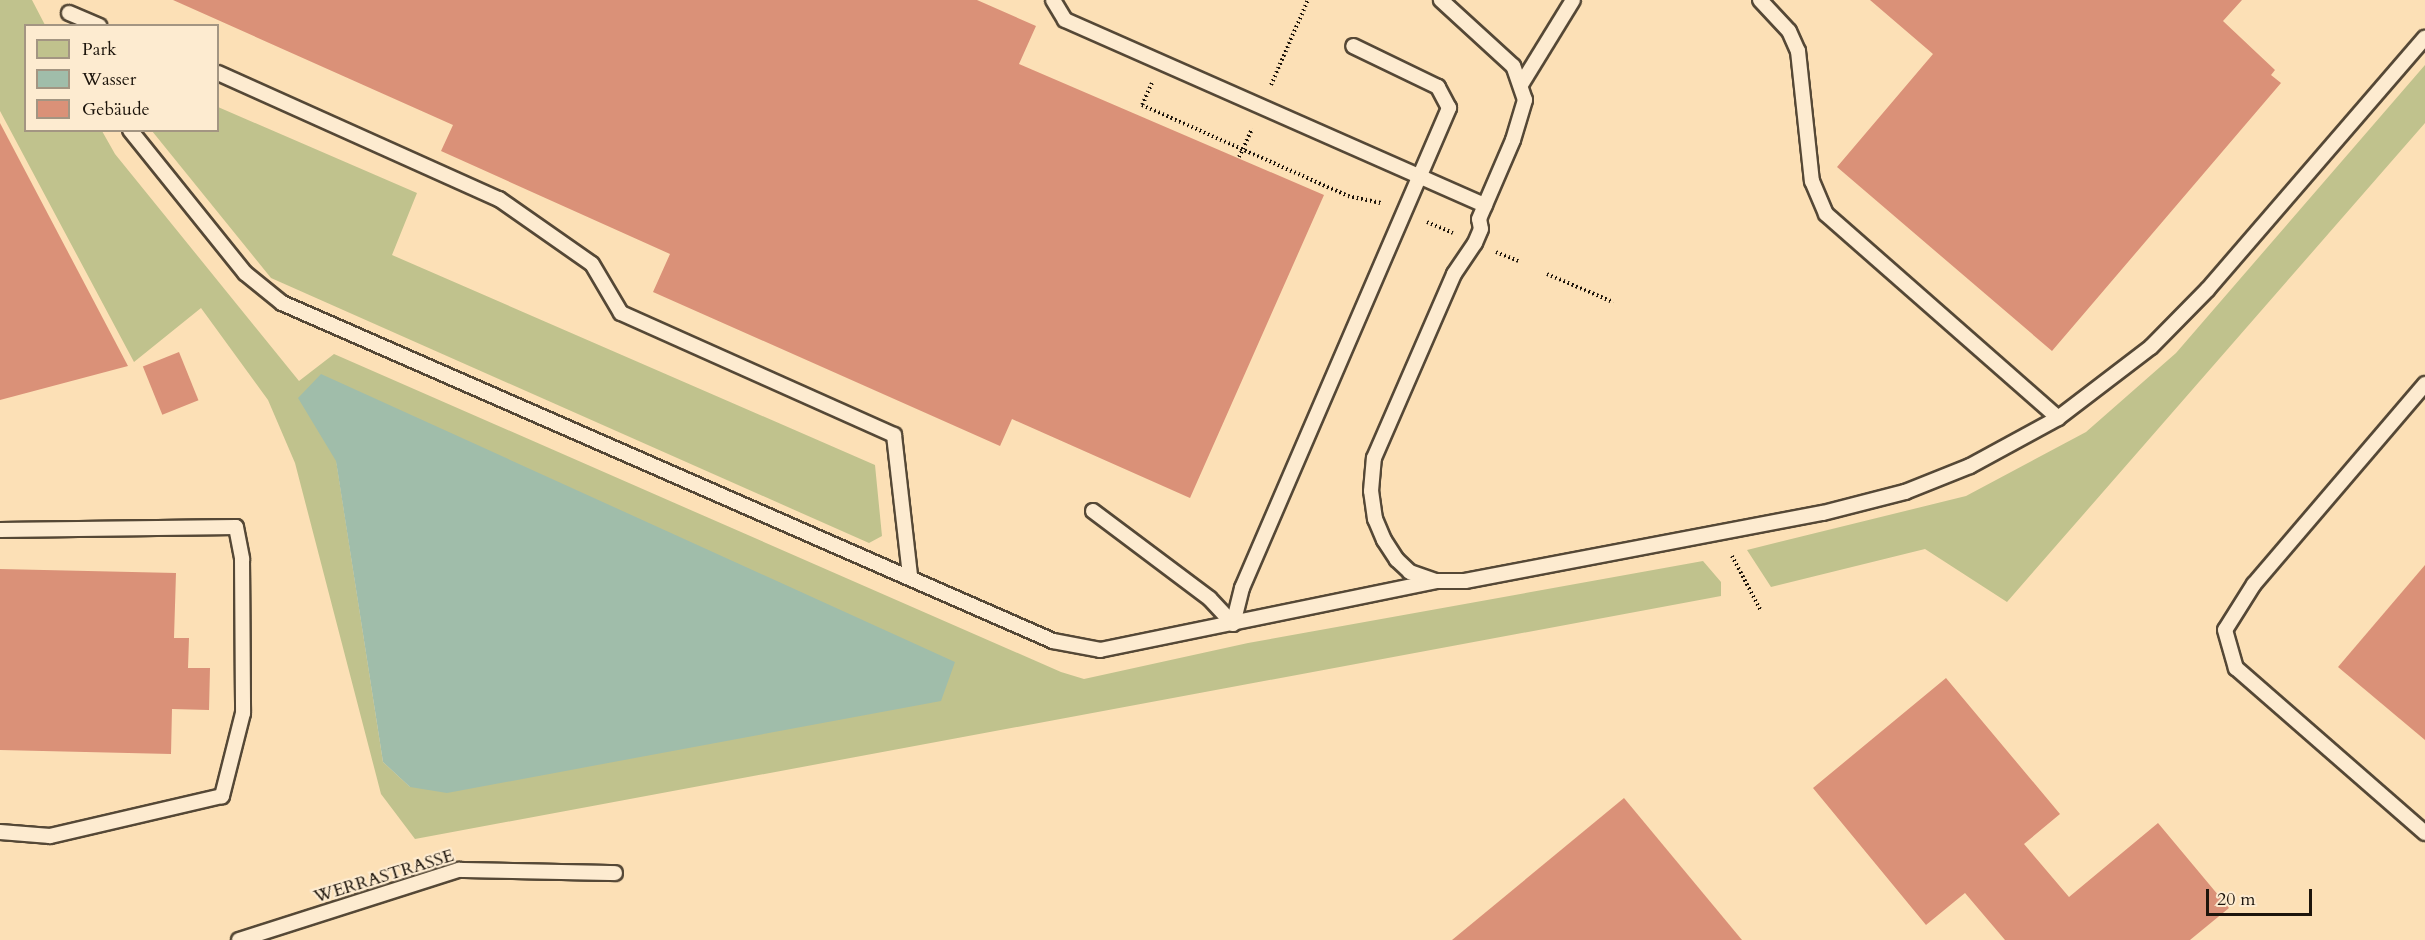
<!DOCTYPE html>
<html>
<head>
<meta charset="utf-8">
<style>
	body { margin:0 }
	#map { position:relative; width:2425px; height:940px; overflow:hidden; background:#fce0b6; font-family:Cardo,serif }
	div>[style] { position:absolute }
	.green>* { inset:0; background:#c0c28d }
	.water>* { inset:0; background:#a0bdaa }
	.building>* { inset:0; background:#da9178; transform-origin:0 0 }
	.path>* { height:4px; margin-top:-2px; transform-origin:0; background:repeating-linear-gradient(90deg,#1d150c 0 1.5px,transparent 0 4.5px) }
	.roads { filter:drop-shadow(2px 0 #554836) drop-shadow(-2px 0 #554836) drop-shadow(0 2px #554836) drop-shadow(0 -2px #554836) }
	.service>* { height:14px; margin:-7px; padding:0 7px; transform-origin:7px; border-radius:7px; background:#fdebd0 }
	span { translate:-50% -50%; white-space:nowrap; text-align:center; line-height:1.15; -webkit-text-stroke:4.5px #fdebd0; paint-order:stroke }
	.street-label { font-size:18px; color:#1d150c }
	.legend { position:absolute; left:24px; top:24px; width:195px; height:108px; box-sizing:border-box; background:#fdebd0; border:2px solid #a39582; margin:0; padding:8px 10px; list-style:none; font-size:18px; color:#1d150c }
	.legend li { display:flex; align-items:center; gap:12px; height:30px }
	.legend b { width:30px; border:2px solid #a39582 }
	.scale { position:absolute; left:2206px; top:889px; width:106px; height:27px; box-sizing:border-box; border:3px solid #1d150c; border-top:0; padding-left:8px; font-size:18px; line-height:21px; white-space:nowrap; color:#1d150c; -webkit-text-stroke:4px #fdebd0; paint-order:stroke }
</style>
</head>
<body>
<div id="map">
	<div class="green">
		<div style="clip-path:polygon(evenodd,0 0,32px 0,45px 25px,26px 26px,26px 130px,102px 131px,115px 154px,299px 381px,334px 354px,1061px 672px,1084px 679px,1248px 643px,1703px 561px,1721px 582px,1721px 596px,415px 839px,381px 794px,295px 463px,268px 400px,201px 308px,134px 362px,0 111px,0 0,336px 460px,410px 787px,383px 762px,336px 460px)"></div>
		<div style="clip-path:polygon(2425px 65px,2425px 123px,2007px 602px,1925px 549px,1771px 587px,1747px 550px,1966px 496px,2086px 432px,2176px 353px)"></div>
		<div style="clip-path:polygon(218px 107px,417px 193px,392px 255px,875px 465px,882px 536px,869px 543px,271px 278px,152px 131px,218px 130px)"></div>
	</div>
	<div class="water">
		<div style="clip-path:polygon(321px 374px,955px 662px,941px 701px,447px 793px,410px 787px,383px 762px,336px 461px,298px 398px)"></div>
	</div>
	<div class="building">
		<div style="clip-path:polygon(173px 0,977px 0,1036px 26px,1019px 64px,1324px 195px,1190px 498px,1012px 419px,1000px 446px,653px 292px,670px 254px,441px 151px,453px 125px)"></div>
		<div style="clip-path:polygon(1870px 0,2242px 0,2223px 21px,2275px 70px,2271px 75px,2281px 83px,2052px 351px,1837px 167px,1933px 54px)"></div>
		<div style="clip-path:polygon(0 123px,128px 366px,0 400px)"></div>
		<div style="left:179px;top:352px;width:52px;height:39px;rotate:68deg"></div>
		<div style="clip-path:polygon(2425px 565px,2425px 740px,2338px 667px)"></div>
		<div style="clip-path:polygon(0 569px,176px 573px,174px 638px,189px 638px,188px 668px,210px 668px,209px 710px,172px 709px,171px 754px,0 750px)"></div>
		<div style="clip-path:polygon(1946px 678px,2060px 814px,2024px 844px,2069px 897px,2158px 823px,2229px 908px,2190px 940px,2005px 940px,1965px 893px,1926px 925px,1813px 788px)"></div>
		<div style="clip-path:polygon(1624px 798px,1742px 940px,1452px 940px)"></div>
	</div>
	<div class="path">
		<div style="left:1152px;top:83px;width:24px;rotate:114deg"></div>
		<div style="left:1142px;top:105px;width:225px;rotate:23.8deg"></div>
		<div style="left:1348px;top:196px;width:35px;rotate:12deg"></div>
		<div style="left:1271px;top:85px;width:93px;rotate:-66.5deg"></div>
		<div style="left:1239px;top:157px;width:31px;rotate:-65deg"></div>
		<div style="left:1427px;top:222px;width:28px;rotate:23deg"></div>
		<div style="left:1496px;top:252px;width:24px;rotate:22deg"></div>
		<div style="left:1547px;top:274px;width:72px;rotate:23deg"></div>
		<div style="left:1732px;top:556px;width:62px;rotate:62.2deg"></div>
	</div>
	<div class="roads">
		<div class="service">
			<div style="left:1053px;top:0;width:23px;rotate:59deg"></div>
			<div style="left:1065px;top:20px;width:459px;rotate:23.8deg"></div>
			<div style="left:1760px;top:0;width:42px;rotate:46.9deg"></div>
			<div style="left:1789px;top:31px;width:22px;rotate:66deg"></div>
			<div style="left:1798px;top:51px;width:131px;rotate:83.9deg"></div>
			<div style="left:1812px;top:181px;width:36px;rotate:67deg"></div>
			<div style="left:1826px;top:214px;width:309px;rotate:41.3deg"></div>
			<div style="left:69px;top:13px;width:33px;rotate:23deg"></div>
			<div style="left:218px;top:73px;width:308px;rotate:24.2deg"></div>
			<div style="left:499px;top:199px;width:113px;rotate:35deg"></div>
			<div style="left:592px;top:264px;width:57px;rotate:59.4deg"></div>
			<div style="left:621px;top:313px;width:299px;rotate:24.1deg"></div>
			<div style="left:894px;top:435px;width:142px;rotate:83.5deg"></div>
			<div style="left:1522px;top:83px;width:97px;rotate:-58.4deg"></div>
			<div style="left:130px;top:130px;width:184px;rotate:51.2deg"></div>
			<div style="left:245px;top:273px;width:48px;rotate:39deg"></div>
			<div style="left:282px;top:303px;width:842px;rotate:23.67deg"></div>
			<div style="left:1053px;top:641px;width:48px;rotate:10.8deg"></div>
			<div style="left:1100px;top:650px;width:343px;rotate:-11.6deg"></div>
			<div style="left:1436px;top:581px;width:29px"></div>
			<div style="left:1465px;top:581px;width:364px;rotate:-10.8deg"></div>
			<div style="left:1823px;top:513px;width:85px;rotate:-14.4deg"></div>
			<div style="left:1905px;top:492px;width:70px;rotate:-21.8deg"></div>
			<div style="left:1970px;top:466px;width:100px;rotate:-28.6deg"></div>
			<div style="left:2058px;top:418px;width:117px;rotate:-37.4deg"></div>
			<div style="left:2151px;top:347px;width:81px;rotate:-45.5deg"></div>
			<div style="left:2208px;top:289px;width:332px;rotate:-49.2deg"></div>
			<div style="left:2425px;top:384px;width:263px;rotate:130.5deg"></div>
			<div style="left:2254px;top:584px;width:54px;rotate:122.2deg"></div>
			<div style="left:2225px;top:630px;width:40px;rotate:74deg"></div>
			<div style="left:2236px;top:668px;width:251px;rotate:41.1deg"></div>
			<div style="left:1093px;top:511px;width:146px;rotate:36.9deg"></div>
			<div style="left:1210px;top:599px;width:34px;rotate:47deg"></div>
			<div style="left:0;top:530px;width:236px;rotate:-0.7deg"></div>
			<div style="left:236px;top:527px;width:33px;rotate:79deg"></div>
			<div style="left:242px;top:559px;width:154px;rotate:89.6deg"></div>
			<div style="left:243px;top:713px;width:86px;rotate:104.2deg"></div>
			<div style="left:222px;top:796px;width:177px;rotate:166.9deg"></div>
			<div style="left:50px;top:836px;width:50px;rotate:-175.4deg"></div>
			<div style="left:1436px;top:581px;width:28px;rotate:-161deg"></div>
			<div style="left:1410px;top:572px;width:18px;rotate:-137deg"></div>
			<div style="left:1397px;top:560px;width:24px;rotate:-123deg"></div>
			<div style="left:1384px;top:540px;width:23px;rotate:-113deg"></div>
			<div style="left:1375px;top:519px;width:28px;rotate:-98deg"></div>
			<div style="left:1371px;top:491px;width:33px;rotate:-85deg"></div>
			<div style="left:1374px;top:458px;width:201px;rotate:-66.5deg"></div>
			<div style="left:1454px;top:274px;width:37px;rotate:-56deg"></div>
			<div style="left:1475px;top:243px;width:15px;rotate:-67deg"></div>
			<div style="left:1481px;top:229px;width:10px;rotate:-101deg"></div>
			<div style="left:1479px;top:219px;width:86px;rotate:-66.7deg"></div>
			<div style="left:1513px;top:140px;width:42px;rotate:-73.3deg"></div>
			<div style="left:1525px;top:100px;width:36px;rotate:-109deg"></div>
			<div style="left:1513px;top:66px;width:98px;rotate:-137.5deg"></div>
			<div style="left:1233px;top:624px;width:37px;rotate:-76deg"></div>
			<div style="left:1242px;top:588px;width:523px;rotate:-66.67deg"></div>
			<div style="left:1449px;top:108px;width:24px;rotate:-118deg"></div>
			<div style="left:1438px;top:87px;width:94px;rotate:-154.2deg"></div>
			<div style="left:239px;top:940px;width:231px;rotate:-17.7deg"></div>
			<div style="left:459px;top:870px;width:156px;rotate:1.1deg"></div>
		</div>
	</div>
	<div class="street-label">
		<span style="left:384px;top:877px;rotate:-17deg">WERRASTRASSE</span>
	</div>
	<ul class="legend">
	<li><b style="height:16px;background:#c0c28d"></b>Park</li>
	<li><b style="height:16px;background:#a0bdaa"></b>Wasser</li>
	<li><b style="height:16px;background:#da9178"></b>Gebäude</li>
	</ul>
	<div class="scale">20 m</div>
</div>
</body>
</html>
